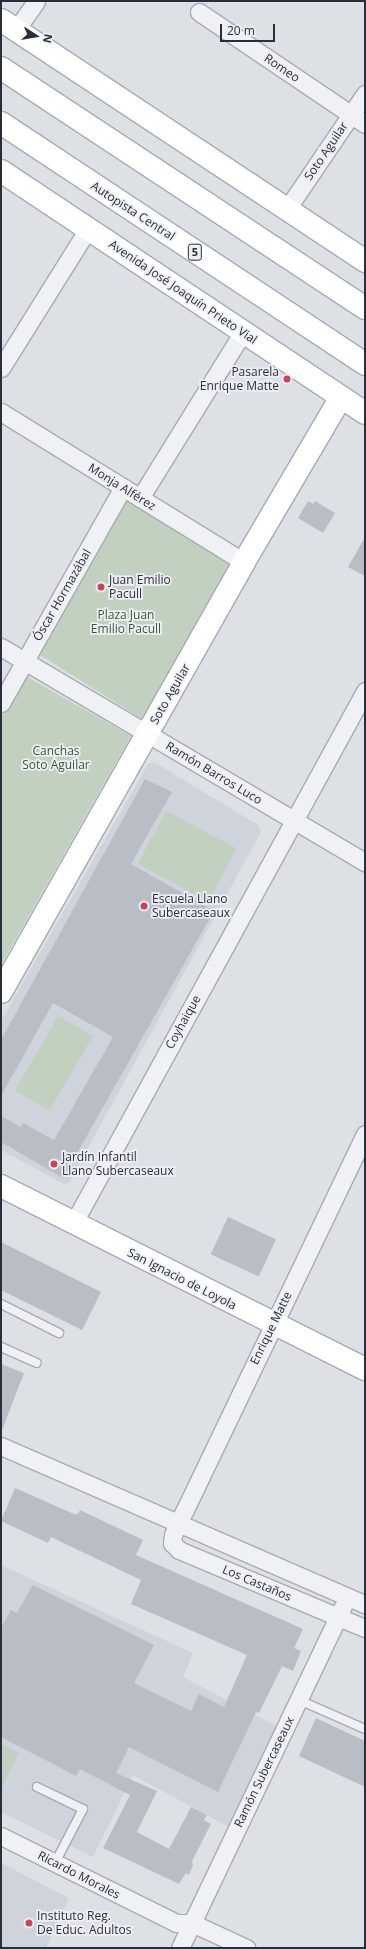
<!DOCTYPE html>
<html>
<head>
<meta charset="utf-8">
<style>
	body { margin:0 }
	#map { position:relative; width:366px; height:1949px; overflow:hidden; background:#dde1e6; font-family:"Open Sans",sans-serif }
	div>[style] { position:absolute }
	.built>* { inset:0; background:#cfd3db }
	.green>* { inset:0; background:#c2d0bf; transform-origin:0 0 }
	.building>* { inset:0; background:#b8bdc6; transform-origin:0 0 }
	.roads { filter:drop-shadow(1px 0 #a6abb3) drop-shadow(-1px 0 #a6abb3) drop-shadow(0 1px #a6abb3) drop-shadow(0 -1px #a6abb3) }
	.lane>* { height:8px; margin:-4px; padding:0 4px; transform-origin:4px; border-radius:4px; background:#f0f1f5 }
	.street>* { height:17px; margin:-8.5px; padding:0 8.5px; transform-origin:8.5px; border-radius:8.5px; background:#f0f1f5 }
	.secondary>* { height:22px; margin:-11px; padding:0 11px; transform-origin:11px; border-radius:11px; background:#fff }
	.highway>* { height:22px; margin:-11px; padding:0 11px; transform-origin:11px; border-radius:11px; background:#fff }
	.dots>* { width:11px; height:11px; translate:-50% -50%; box-sizing:border-box; border:2px solid #edeff4; border-radius:50% }
	span { translate:-50% -50%; white-space:nowrap; text-align:center; line-height:1.15; -webkit-text-stroke:3.5px #edeff4; paint-order:stroke }
	.shield-label span { padding:1px 3px; background:#edeff4; border:1px solid; border-radius:3px; -webkit-text-stroke-width:0 }
	.shield-label { font-size:11px; color:#272e3c; font-weight:700 }
	.street-label { font-size:12px; color:#272e3c }
	.poi-label { font-size:12px; color:#272e3c }
	.right { translate:-100% -50%; text-align:right }
	.left { translate:0 -50%; text-align:left }
	.park-label { font-size:12px; color:#3a5735 }
	.frame { position:absolute; inset:0; border:2px solid #272e3c; pointer-events:none }
	.north { position:absolute; left:16px; top:16px; width:40px; height:40px; -webkit-text-stroke:3px #edeff4; paint-order:stroke; rotate:102deg; font-size:11px; font-weight:700; line-height:16px; text-align:center; color:#272e3c }
	.north::after { content:''; display:block; margin:auto; width:14px; height:18px; background:#272e3c; clip-path:polygon(50% 0,100% 100%,50% 72%,0 100%) }
	.scale { position:absolute; left:220px; top:24px; width:55px; height:18px; box-sizing:border-box; border:2px solid #272e3c; border-top:0; padding-left:5px; font-size:12px; line-height:14px; white-space:nowrap; color:#272e3c; -webkit-text-stroke:3px #edeff4; paint-order:stroke }
</style>
</head>
<body>
<div id="map">
	<div class="built">
		<div style="clip-path:polygon(154px 762px,258px 825px,261px 832px,69px 1183px,64px 1184px,1px 1150px,1px 1021px,148px 764px)"></div>
		<div style="clip-path:polygon(1px 1565px,193px 1653px,183px 1677px,276px 1726px,229px 1827px,133px 1775px,93px 1857px,1px 1812px)"></div>
		<div style="clip-path:polygon(1px 1863px,69px 1898px,46px 1948px,1px 1948px)"></div>
	</div>
	<div class="green">
		<div style="left:126px;top:493px;width:133px;height:183px;rotate:32deg"></div>
		<div style="clip-path:polygon(24px 675px,131px 736px,1px 965px,1px 719px)"></div>
		<div style="left:166px;top:811px;width:80px;height:60px;rotate:28deg"></div>
		<div style="left:58px;top:1016px;width:40px;height:86px;rotate:30deg"></div>
		<div style="clip-path:polygon(1px 1744px,19px 1753px,1px 1788px)"></div>
	</div>
	<div class="building">
		<div style="clip-path:polygon(308px 501px,313px 504px,315px 501px,335px 513px,323px 533px,298px 518px)"></div>
		<div style="clip-path:polygon(365px 537px,365px 576px,348px 567px)"></div>
		<div style="clip-path:polygon(145px 779px,172px 792px,131px 864px,214px 911px,63px 1178px,1px 1142px,1px 1116px,21px 1127px,23px 1123px,54px 1140px,113px 1037px,53px 1003px,1px 1096px,1px 1040px)"></div>
		<div style="left:228px;top:1217px;width:53px;height:41px;rotate:25deg"></div>
		<div style="clip-path:polygon(1px 1242px,101px 1292px,82px 1330px,1px 1290px)"></div>
		<div style="clip-path:polygon(1px 1364px,24px 1373px,2px 1430px,1px 1430px)"></div>
		<div style="clip-path:polygon(15px 1488px,74px 1514px,78px 1514px,80px 1510px,143px 1540px,136px 1555px,303px 1629px,294px 1648px,301px 1651px,293px 1671px,282px 1666px,259px 1713px,256px 1712px,218px 1792px,129px 1747px,116px 1773px,157px 1791px,137px 1832px,169px 1849px,191px 1807px,207px 1815px,204px 1820px,211px 1824px,192px 1861px,193px 1865px,189px 1875px,186px 1873px,179px 1884px,103px 1848px,130px 1795px,80px 1769px,76px 1776px,1px 1737px,1px 1628px,11px 1610px,17px 1613px,33px 1585px,154px 1645px,134px 1683px,191px 1711px,199px 1694px,224px 1707px,247px 1655px,131px 1604px,141px 1580px,51px 1537px,48px 1543px,1px 1521px)"></div>
		<div style="clip-path:polygon(316px 1718px,365px 1741px,365px 1787px,299px 1756px)"></div>
	</div>
	<div class="roads">
		<div class="lane">
			<div style="left:1px;top:1304px;width:65px;rotate:26.6deg"></div>
			<div style="left:1px;top:1347px;width:39px;rotate:24deg"></div>
			<div style="left:299px;top:1700px;width:72px;rotate:23.7deg"></div>
			<div style="left:37px;top:1787px;width:51px;rotate:25.6deg"></div>
			<div style="left:83px;top:1809px;width:61px;rotate:117.4deg"></div>
		</div>
		<div class="street">
			<div style="left:199px;top:12px;width:200px;rotate:34deg"></div>
			<div style="left:16px;top:30px;width:35px;rotate:-55deg"></div>
			<div style="left:287px;top:209px;width:139px;rotate:-55.9deg"></div>
			<div style="left:1px;top:368px;width:164px;rotate:-58deg"></div>
			<div style="left:1px;top:412px;width:286px;rotate:31.7deg"></div>
			<div style="left:140px;top:498px;width:195px;rotate:-58.2deg"></div>
			<div style="left:1px;top:647px;width:423px;rotate:30.6deg"></div>
			<div style="left:1px;top:703px;width:248px;rotate:-60.5deg"></div>
			<div style="left:365px;top:1134px;width:418px;rotate:115.6deg"></div>
			<div style="left:184px;top:1511px;width:26px;rotate:115deg"></div>
			<div style="left:173px;top:1535px;width:8px;rotate:97deg"></div>
			<div style="left:172px;top:1543px;width:10px;rotate:45deg"></div>
			<div style="left:179px;top:1550px;width:202px;rotate:22.8deg"></div>
			<div style="left:73px;top:1224px;width:608px;rotate:-61.28deg"></div>
			<div style="left:1px;top:1446px;width:397px;rotate:23.5deg"></div>
			<div style="left:1px;top:1836px;width:195px;rotate:26.4deg"></div>
			<div style="left:176px;top:1923px;width:16px"></div>
			<div style="left:192px;top:1923px;width:60px;rotate:24.8deg"></div>
			<div style="left:180px;top:1948px;width:378px;rotate:-64.5deg"></div>
		</div>
		<div class="secondary">
			<div style="left:1px;top:20px;width:437px;rotate:33.5deg"></div>
			<div style="left:1px;top:171px;width:437px;rotate:33.6deg"></div>
			<div style="left:1px;top:992px;width:494px;rotate:-60.5deg"></div>
			<div style="left:244px;top:562px;width:191px;rotate:-59.5deg"></div>
			<div style="left:1px;top:1186px;width:407px;rotate:26.7deg"></div>
		</div>
		<div class="highway">
			<div style="left:1px;top:68px;width:436px;rotate:33.4deg"></div>
			<div style="left:1px;top:123px;width:437px;rotate:33.5deg"></div>
		</div>
	</div>
	<div class="dots">
		<div style="left:287px;top:379px;background:#c84654"></div>
		<div style="left:101px;top:587px;background:#c84654"></div>
		<div style="left:144px;top:906px;background:#c84654"></div>
		<div style="left:54px;top:1164px;background:#c84654"></div>
		<div style="left:29px;top:1923px;background:#c84654"></div>
	</div>
	<div class="shield-label">
		<span style="left:195px;top:252px">5</span>
	</div>
	<div class="street-label">
		<span style="left:282px;top:68px;rotate:34deg">Romeo</span>
		<span style="left:326px;top:151px;rotate:-56deg">Soto Aguilar</span>
		<span style="left:133px;top:211px;rotate:33deg">Autopista Central</span>
		<span style="left:183px;top:292px;rotate:34deg">Avenida José Joaquín Prieto Vial</span>
		<span style="left:122px;top:487px;rotate:32deg">Monja Alférez</span>
		<span style="left:62px;top:595px;rotate:-60deg">Óscar Hormazábal</span>
		<span style="left:170px;top:694px;rotate:-60deg">Soto Aguilar</span>
		<span style="left:214px;top:773px;rotate:31deg">Ramón Barros Luco</span>
		<span style="left:183px;top:1022px;rotate:-61deg">Coyhaique</span>
		<span style="left:182px;top:1279px;rotate:27deg">San Ignacio de Loyola</span>
		<span style="left:271px;top:1328px;rotate:-64deg">Enrique Matte</span>
		<span style="left:257px;top:1583px;rotate:23deg">Los Castaños</span>
		<span style="left:264px;top:1772px;rotate:-64deg">Ramón Subercaseaux</span>
		<span style="left:79px;top:1875px;rotate:27deg">Ricardo Morales</span>
	</div>
	<div class="poi-label">
		<span class="right" style="left:279px;top:379px">Pasarela<br>Enrique Matte</span>
		<span class="left" style="left:109px;top:587px">Juan Emilio<br>Pacull</span>
		<span class="left" style="left:152px;top:906px">Escuela Llano<br>Subercaseaux</span>
		<span class="left" style="left:62px;top:1164px">Jardín Infantil<br>Llano Subercaseaux</span>
		<span class="left" style="left:37px;top:1923px">Instituto Reg.<br>De Educ. Adultos</span>
	</div>
	<div class="park-label">
		<span style="left:126px;top:622px">Plaza Juan<br>Emilio Pacull</span>
		<span style="left:56px;top:758px">Canchas<br>Soto Aguilar</span>
	</div>
	<div class="frame"></div>
	<div class="north">N</div>
	<div class="scale">20 m</div>
</div>
</body>
</html>
